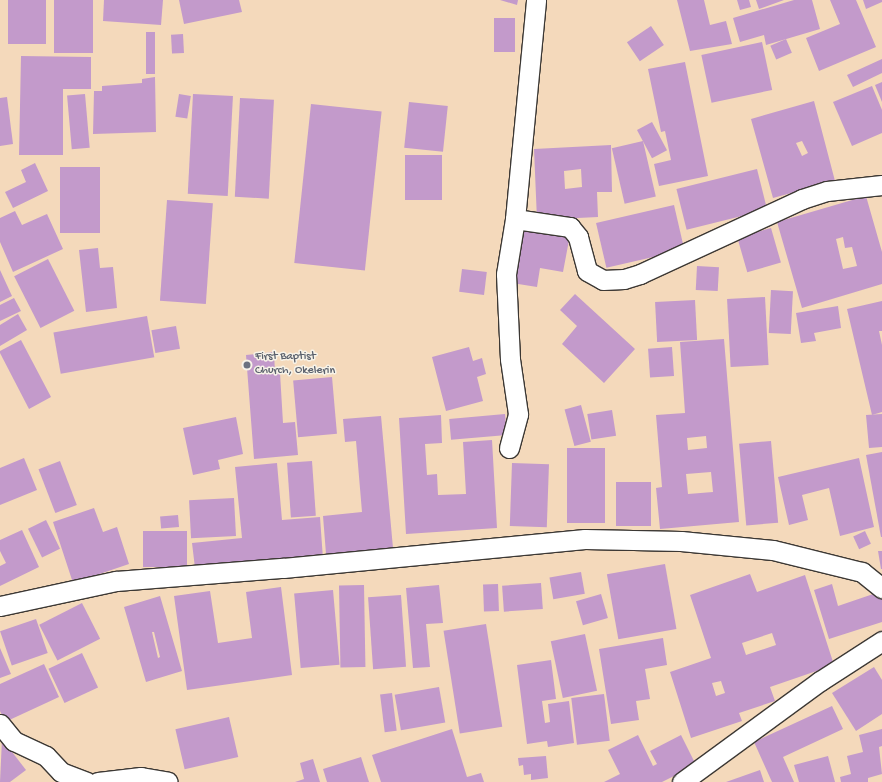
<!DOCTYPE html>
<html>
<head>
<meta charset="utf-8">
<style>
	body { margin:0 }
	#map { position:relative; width:882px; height:782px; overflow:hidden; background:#f4d9bb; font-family:"Gochi Hand",sans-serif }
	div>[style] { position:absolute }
	.building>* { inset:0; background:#c39acb; transform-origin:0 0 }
	.roads { filter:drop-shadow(1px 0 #3c3834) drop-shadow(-1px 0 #3c3834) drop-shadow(0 1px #3c3834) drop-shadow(0 -1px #3c3834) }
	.street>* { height:19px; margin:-9.5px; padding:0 9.5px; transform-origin:9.5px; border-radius:9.5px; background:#fff }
	.dots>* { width:11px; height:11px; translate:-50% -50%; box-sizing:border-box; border:2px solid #f7f3e8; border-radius:50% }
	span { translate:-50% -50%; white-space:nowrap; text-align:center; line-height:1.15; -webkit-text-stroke:3px #f7f3e8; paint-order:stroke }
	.worship-label { font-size:12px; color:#5b616d }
	.left { translate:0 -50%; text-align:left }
</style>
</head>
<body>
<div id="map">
	<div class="building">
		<div style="left:8px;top:0;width:38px;height:44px"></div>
		<div style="left:54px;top:0;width:39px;height:53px"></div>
		<div style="clip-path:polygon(104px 0,163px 0,161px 25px,103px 21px)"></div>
		<div style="clip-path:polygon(179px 0,239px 0,242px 12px,184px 24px)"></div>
		<div style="clip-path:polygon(500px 0,518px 0,517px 5px)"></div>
		<div style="clip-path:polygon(677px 0,704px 0,710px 25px,726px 21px,732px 44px,690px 51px)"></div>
		<div style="clip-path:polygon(737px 0,749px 0,751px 7px,740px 10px)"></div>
		<div style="clip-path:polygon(756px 0,784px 0,759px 9px)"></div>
		<div style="clip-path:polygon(794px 0,812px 0,820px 29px,766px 45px,764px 35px,740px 42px,733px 18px)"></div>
		<div style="clip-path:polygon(830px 0,856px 0,876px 47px,819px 71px,806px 38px,840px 24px)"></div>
		<div style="clip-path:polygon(863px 0,882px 0,882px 2px,866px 9px)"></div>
		<div style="left:494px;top:18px;width:21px;height:34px"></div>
		<div style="left:651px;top:26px;width:23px;height:29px;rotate:56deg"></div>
		<div style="left:146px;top:32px;width:9px;height:42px"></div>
		<div style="left:183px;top:34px;width:19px;height:12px;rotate:87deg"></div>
		<div style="left:786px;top:39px;width:15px;height:17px;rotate:67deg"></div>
		<div style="left:762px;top:42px;width:49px;height:62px;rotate:78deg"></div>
		<div style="clip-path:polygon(21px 56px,91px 57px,91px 89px,63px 89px,63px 155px,19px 155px)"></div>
		<div style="clip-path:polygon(882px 59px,882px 73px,853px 87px,847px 75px)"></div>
		<div style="clip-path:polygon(685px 62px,708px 176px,659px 186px,654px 164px,671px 160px,665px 131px,661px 132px,648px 69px)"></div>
		<div style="clip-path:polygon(155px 77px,156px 132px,93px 134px,94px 91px,102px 91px,102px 86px,142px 83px,142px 79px)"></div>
		<div style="clip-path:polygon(882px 82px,882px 102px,875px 85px)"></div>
		<div style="clip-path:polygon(872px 86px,882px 110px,882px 133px,852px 146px,833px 102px)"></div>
		<div style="left:85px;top:94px;width:54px;height:18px;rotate:85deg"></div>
		<div style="left:179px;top:94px;width:12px;height:23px;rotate:9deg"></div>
		<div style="left:193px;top:94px;width:40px;height:100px;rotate:3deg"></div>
		<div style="clip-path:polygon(7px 97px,13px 144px,0 146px,0 98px)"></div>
		<div style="left:240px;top:98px;width:34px;height:99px;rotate:3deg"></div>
		<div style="clip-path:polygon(evenodd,814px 101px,835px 181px,773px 198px,751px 119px,814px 101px,802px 141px,808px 153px,802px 156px,796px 143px,802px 141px)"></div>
		<div style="left:409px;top:102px;width:39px;height:46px;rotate:6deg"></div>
		<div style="left:311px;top:104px;width:71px;height:160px;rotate:6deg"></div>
		<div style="left:652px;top:122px;width:32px;height:17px;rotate:62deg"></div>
		<div style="left:643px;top:141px;width:57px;height:32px;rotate:77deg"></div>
		<div style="clip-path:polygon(evenodd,611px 145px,612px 192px,597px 192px,598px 217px,537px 220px,534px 149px,611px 145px,581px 169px,582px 187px,565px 189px,564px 171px,581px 169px)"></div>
		<div style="left:405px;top:155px;width:37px;height:45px"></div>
		<div style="clip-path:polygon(35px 163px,48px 191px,13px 208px,5px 192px,26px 182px,21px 170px)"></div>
		<div style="left:60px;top:167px;width:40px;height:66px"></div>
		<div style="left:757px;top:169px;width:42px;height:83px;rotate:76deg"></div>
		<div style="clip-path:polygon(evenodd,866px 196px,882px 252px,882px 284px,802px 308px,777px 222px,866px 196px,843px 237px,845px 248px,852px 247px,857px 266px,843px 269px,836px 239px,843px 237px)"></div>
		<div style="left:167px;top:200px;width:46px;height:101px;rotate:4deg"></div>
		<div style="left:674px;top:205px;width:46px;height:80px;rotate:77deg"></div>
		<div style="clip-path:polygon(15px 211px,22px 225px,47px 214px,63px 249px,13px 272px,0 242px,0 218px)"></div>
		<div style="clip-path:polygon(522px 226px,570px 235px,563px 272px,540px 268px,537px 287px,512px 283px)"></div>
		<div style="left:771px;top:228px;width:36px;height:35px;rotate:74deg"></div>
		<div style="clip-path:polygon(98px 248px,100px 268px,113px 267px,117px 308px,86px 312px,79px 250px)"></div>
		<div style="left:48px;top:259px;width:58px;height:38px;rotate:63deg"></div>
		<div style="left:697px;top:266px;width:22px;height:24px;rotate:3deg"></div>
		<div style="left:462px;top:269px;width:25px;height:23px;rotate:7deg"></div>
		<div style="clip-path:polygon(0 270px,12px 296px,0 302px)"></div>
		<div style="left:771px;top:290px;width:22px;height:43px;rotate:3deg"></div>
		<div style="clip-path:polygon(575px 294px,635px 349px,604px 383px,562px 344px,577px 326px,560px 310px)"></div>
		<div style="left:765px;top:297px;width:68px;height:38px;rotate:87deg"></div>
		<div style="clip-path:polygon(14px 298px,21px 311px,0 321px,0 305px)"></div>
		<div style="left:695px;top:300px;width:40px;height:40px;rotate:87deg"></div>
		<div style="clip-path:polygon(882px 301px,882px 331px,879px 331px,882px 345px,882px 412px,872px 415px,847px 309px)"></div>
		<div style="clip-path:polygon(838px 306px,841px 328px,814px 333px,816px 341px,801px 343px,796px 313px)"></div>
		<div style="clip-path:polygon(18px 314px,27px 330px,0 346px,0 325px)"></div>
		<div style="left:147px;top:316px;width:42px;height:95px;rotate:80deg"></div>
		<div style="left:176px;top:326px;width:23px;height:25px;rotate:80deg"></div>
		<div style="clip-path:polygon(evenodd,724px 339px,739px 522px,660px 529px,656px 488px,662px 487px,656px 415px,685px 413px,680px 342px,724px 339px,706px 436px,707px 448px,688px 450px,687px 438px,706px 436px,724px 339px,711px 472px,713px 492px,688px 494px,686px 474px,711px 472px)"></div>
		<div style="clip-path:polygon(21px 340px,51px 397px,29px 409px,0 353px,0 351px)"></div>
		<div style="clip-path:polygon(469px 347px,473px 361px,482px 358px,486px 374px,477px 377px,483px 401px,446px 411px,432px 357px)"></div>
		<div style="left:672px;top:347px;width:29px;height:24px;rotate:86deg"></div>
		<div style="clip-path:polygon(274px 352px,275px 373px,280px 373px,283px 423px,295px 422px,298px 455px,254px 459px,246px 355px)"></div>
		<div style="left:332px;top:377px;width:57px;height:39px;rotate:85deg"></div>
		<div style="left:581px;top:405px;width:38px;height:17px;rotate:75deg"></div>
		<div style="left:612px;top:410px;width:26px;height:25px;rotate:81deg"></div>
		<div style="left:505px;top:414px;width:21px;height:56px;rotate:85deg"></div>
		<div style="clip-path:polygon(882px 414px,882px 447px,869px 448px,866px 415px)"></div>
		<div style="clip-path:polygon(441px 415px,442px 443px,425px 444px,427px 475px,437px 474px,438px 495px,466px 494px,463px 442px,492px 440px,497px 528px,406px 534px,399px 418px)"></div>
		<div style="clip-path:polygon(381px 416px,393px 548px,326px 554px,323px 516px,362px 512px,356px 441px,345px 442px,343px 419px)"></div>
		<div style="clip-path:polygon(236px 417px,243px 454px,218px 460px,220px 469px,193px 475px,183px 428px)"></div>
		<div style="left:771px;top:441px;width:82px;height:32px;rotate:85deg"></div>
		<div style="left:605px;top:448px;width:75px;height:38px;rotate:90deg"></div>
		<div style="clip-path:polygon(882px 452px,882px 537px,881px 537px,866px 455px)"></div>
		<div style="clip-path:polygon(24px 458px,37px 490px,0 505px,0 468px)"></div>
		<div style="clip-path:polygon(859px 458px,874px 527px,840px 536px,829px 488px,802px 495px,808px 520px,789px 525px,778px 477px)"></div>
		<div style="left:60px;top:461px;width:47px;height:23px;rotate:69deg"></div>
		<div style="left:312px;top:461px;width:55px;height:25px;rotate:86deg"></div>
		<div style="clip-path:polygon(277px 463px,282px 520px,320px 517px,323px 559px,195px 568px,192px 543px,242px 538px,235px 467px)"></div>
		<div style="left:512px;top:463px;width:37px;height:63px;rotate:2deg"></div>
		<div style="left:616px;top:482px;width:35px;height:44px"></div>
		<div style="left:234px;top:498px;width:38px;height:45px;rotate:87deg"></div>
		<div style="clip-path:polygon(94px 508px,103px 532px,117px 527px,129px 564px,73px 583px,53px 522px)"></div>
		<div style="left:178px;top:515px;width:12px;height:18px;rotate:85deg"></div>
		<div style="left:46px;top:520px;width:32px;height:20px;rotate:64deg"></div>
		<div style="clip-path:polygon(22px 530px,39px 567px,0 586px,0 566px,6px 563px,0 551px,0 540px)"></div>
		<div style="left:187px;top:531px;width:36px;height:44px;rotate:90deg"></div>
		<div style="left:865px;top:531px;width:14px;height:13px;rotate:65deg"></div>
		<div style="clip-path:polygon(878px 551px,882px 551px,882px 569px,881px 569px)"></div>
		<div style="left:665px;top:564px;width:66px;height:59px;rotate:80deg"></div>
		<div style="left:581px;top:572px;width:22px;height:32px;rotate:80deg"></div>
		<div style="clip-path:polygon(evenodd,750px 574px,757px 592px,805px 575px,834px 665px,770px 687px,775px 701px,739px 713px,742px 721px,691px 738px,670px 672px,711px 658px,690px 595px,750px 574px,772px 633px,776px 645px,746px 655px,742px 643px,772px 633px,750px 574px,721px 681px,725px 693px,716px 696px,712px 683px,721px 681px)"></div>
		<div style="left:541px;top:583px;width:26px;height:39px;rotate:86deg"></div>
		<div style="left:498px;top:584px;width:27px;height:15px;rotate:88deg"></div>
		<div style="clip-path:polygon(832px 584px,838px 606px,882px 591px,882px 622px,829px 639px,814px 590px)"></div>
		<div style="left:364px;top:585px;width:82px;height:25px;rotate:89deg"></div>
		<div style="clip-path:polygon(439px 585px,443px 623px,426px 624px,430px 667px,413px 668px,406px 588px)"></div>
		<div style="clip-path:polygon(281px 587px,292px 675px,187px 690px,174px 596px,210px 591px,218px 643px,252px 638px,246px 592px)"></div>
		<div style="left:333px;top:590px;width:75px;height:39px;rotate:85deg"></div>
		<div style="left:601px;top:594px;width:25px;height:26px;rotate:74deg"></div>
		<div style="left:401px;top:595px;width:72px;height:33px;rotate:86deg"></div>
		<div style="clip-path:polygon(evenodd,160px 596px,182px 671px,146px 682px,124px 607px,160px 596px,152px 632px,154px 632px,160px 657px,158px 658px,152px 632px)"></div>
		<div style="left:82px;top:603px;width:40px;height:48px;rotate:63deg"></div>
		<div style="left:36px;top:619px;width:36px;height:38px;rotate:71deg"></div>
		<div style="left:486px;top:624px;width:104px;height:43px;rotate:81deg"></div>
		<div style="left:585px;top:634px;width:58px;height:35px;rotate:78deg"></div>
		<div style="clip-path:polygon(663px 638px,667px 665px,645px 669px,650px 699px,636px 701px,639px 720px,611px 724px,599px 649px)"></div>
		<div style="clip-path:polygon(0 648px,11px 674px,0 678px)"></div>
		<div style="left:82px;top:653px;width:38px;height:37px;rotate:65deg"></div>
		<div style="clip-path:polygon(551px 660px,556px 699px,542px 701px,545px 723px,550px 722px,548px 704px,569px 701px,574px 743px,548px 747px,547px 741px,527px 744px,517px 665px)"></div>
		<div style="clip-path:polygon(44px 664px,59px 697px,5px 722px,0 711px,0 684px)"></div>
		<div style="clip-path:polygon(874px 667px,882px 680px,882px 714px,856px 731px,832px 693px)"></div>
		<div style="left:439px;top:687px;width:36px;height:45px;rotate:80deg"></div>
		<div style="left:392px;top:693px;width:38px;height:12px;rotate:83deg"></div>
		<div style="left:604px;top:694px;width:47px;height:33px;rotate:83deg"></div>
		<div style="clip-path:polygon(832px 706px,843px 729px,783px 757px,794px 782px,772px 782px,754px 742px)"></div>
		<div style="left:229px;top:717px;width:41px;height:55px;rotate:77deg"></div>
		<div style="clip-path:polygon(452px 729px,467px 777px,481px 773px,484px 782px,381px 782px,372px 755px)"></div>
		<div style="clip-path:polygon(882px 729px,882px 746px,879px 747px,882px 774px,868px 778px,868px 782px,841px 782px,840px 777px,851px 774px,847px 756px,863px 752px,859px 735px)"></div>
		<div style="clip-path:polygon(638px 735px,653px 766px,657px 764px,650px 751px,681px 735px,696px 765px,662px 782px,604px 782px,620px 774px,608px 750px)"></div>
		<div style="clip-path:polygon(2px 739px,26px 770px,10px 782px,0 782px)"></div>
		<div style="clip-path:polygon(546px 756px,548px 778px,531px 780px,531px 774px,524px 775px,523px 765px,519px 766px,518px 758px)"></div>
		<div style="clip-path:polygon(828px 756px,835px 782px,799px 782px,794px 765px)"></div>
		<div style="clip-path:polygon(361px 757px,369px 782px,327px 782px,323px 769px)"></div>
		<div style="clip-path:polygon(313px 759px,320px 782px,295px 782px,304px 779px,300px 763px)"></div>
		<div style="clip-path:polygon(760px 770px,764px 782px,726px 782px)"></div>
	</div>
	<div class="roads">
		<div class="street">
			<div style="left:515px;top:219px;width:56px;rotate:8.3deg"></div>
			<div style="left:570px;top:227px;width:13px;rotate:51deg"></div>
			<div style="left:578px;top:237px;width:35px;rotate:75deg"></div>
			<div style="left:587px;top:271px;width:18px;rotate:29deg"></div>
			<div style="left:603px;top:280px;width:21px;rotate:-3deg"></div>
			<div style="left:624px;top:279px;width:17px;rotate:-17deg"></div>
			<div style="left:640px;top:274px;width:179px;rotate:-24.8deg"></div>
			<div style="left:802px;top:199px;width:26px;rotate:-18deg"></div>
			<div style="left:827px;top:191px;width:55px;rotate:-6.2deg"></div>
			<div style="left:509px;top:448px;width:35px;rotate:-75deg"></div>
			<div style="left:518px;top:414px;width:56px;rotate:-98.3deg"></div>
			<div style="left:510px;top:359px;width:85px;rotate:-92.7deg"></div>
			<div style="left:506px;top:274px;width:56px;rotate:-80.7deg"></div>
			<div style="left:515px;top:219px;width:220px;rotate:-84.5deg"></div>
			<div style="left:0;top:606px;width:119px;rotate:-12.2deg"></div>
			<div style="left:116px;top:581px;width:168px;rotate:-4.5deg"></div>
			<div style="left:283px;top:568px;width:303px;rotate:-5.5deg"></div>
			<div style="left:585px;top:539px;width:96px;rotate:1.2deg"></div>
			<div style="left:681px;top:541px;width:92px;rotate:5.6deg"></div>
			<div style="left:773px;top:550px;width:92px;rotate:13.9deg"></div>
			<div style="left:862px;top:572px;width:26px;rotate:39deg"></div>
			<div style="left:0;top:724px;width:22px;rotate:51deg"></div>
			<div style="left:14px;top:741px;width:35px;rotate:25deg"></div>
			<div style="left:46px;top:756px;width:22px;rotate:47deg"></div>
			<div style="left:61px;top:772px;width:28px;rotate:21deg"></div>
			<div style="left:98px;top:782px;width:43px;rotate:-6.6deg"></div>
			<div style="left:141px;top:777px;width:27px;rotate:10deg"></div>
			<div style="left:682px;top:782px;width:171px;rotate:-36.2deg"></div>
			<div style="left:820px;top:681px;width:74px;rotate:-32.8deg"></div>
		</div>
	</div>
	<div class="dots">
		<div style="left:247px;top:365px;background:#6b7280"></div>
	</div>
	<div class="worship-label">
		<span class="left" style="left:255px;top:365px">First Baptist<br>Church, Okelerin</span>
	</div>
</div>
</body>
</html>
